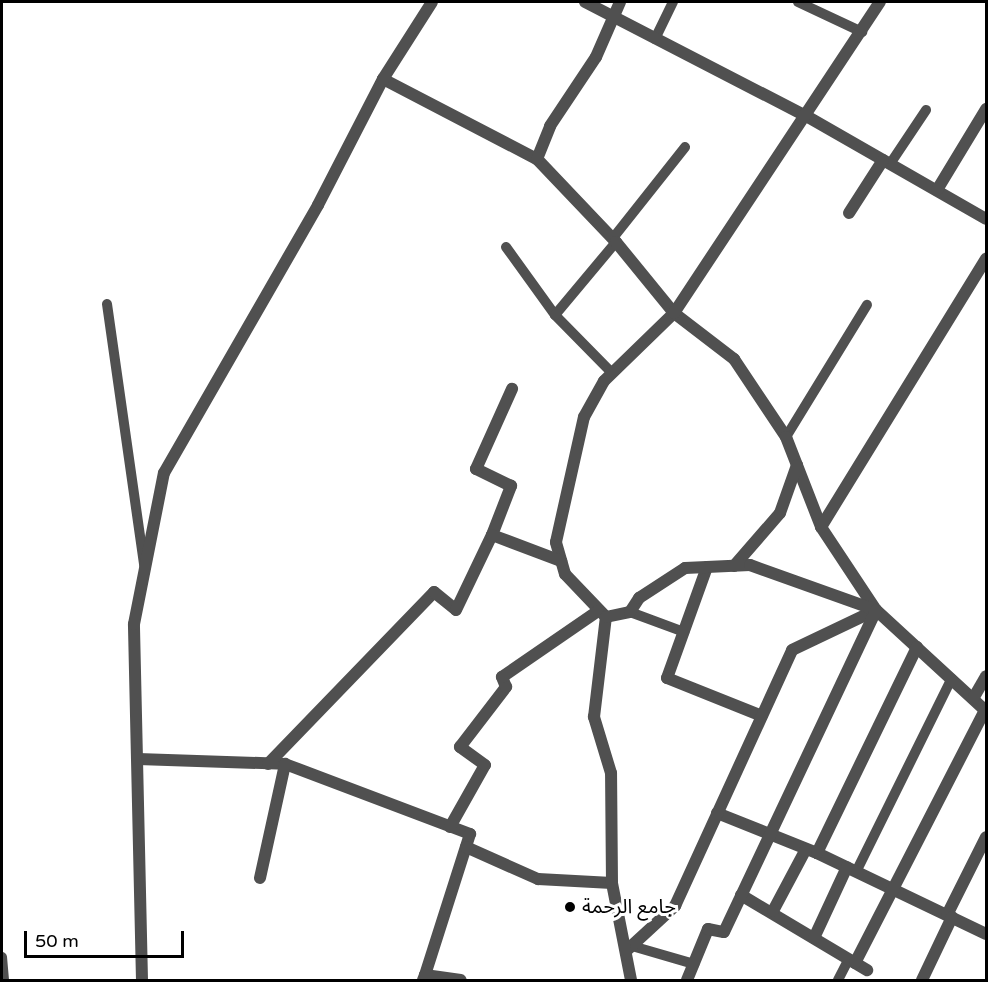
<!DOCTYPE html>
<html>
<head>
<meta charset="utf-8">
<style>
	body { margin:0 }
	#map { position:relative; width:988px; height:982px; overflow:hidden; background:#fff; font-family:"Varela Round","Noto Sans Arabic",sans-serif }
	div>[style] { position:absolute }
	.service>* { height:10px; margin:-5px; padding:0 5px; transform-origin:5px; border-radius:5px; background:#505050 }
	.minor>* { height:12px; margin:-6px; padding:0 6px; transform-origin:6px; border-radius:6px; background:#505050 }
	.dots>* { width:16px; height:16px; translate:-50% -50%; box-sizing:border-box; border:3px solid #fff; border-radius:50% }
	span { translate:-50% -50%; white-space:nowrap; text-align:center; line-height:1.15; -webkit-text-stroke:6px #fff; paint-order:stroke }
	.poi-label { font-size:20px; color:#000 }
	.left { translate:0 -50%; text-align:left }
	.frame { position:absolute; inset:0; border:3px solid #000; pointer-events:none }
	.scale { position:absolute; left:24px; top:931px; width:160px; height:27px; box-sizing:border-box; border:3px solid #000; border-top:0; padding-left:8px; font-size:18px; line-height:21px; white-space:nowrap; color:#000; -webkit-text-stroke:4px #fff; paint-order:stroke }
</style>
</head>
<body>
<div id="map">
	<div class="service">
		<div style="left:798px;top:2px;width:71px;rotate:25.1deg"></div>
		<div style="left:655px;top:39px;width:41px;rotate:-64.1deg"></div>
		<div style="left:890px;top:164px;width:65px;rotate:-56.3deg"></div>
		<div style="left:613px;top:238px;width:116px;rotate:-51.6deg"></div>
		<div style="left:506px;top:247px;width:84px;rotate:54.2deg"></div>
		<div style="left:555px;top:315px;width:81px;rotate:45.5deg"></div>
		<div style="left:107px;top:304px;width:264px;rotate:81.9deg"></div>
		<div style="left:555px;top:315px;width:95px;rotate:-50.1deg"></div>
		<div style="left:786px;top:437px;width:155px;rotate:-58.5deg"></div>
		<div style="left:630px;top:612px;width:58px;rotate:20.3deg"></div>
		<div style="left:856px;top:872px;width:216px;rotate:-63.7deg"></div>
		<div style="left:632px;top:946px;width:65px;rotate:16.2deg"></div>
		<div style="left:2px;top:957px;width:23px;rotate:85deg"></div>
		<div style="left:838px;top:980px;width:22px;rotate:-63deg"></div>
	</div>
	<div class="minor">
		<div style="left:585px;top:2px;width:251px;rotate:27.3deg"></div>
		<div style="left:808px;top:117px;width:205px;rotate:29.8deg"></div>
		<div style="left:383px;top:79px;width:174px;rotate:27.5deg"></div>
		<div style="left:537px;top:159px;width:115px;rotate:46.4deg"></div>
		<div style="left:616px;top:242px;width:92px;rotate:50.8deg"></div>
		<div style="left:674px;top:313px;width:76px;rotate:37.5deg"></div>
		<div style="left:734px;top:359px;width:94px;rotate:56.3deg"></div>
		<div style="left:786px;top:437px;width:97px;rotate:68.7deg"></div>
		<div style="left:821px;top:527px;width:100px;rotate:56.5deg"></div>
		<div style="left:876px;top:610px;width:149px;rotate:42.6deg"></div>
		<div style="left:537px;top:159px;width:35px;rotate:-68deg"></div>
		<div style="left:550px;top:126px;width:83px;rotate:-56.3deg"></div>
		<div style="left:596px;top:57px;width:60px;rotate:-66.4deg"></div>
		<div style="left:937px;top:190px;width:95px;rotate:-58.8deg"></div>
		<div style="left:849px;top:213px;width:63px;rotate:-57.3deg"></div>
		<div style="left:821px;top:527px;width:315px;rotate:-58.4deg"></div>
		<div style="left:492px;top:535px;width:53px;rotate:-68.8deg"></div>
		<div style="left:511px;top:486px;width:39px;rotate:-154deg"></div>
		<div style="left:476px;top:469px;width:88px;rotate:-65.8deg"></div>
		<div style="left:734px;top:566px;width:70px;rotate:-49deg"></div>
		<div style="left:780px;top:513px;width:51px;rotate:-70.5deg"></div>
		<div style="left:707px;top:567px;width:118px;rotate:109.8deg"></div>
		<div style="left:667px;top:678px;width:102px;rotate:21.8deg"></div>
		<div style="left:606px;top:617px;width:59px;rotate:-133.6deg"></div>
		<div style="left:565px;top:574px;width:33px;rotate:-106deg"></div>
		<div style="left:556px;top:542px;width:128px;rotate:-77.4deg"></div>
		<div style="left:584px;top:417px;width:41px;rotate:-60.9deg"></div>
		<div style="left:604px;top:381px;width:98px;rotate:-44.2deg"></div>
		<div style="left:674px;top:313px;width:373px;rotate:-56.5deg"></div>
		<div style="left:974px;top:697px;width:24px;rotate:-60deg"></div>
		<div style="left:138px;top:759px;width:147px;rotate:1.9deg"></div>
		<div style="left:285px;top:764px;width:198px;rotate:20.7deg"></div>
		<div style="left:470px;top:834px;width:148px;rotate:107.7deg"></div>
		<div style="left:268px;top:764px;width:239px;rotate:-46deg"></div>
		<div style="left:434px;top:592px;width:28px;rotate:39deg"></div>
		<div style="left:456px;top:610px;width:83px;rotate:-64.4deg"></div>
		<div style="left:492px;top:535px;width:74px;rotate:20.6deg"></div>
		<div style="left:717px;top:813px;width:108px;rotate:21.8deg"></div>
		<div style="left:817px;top:853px;width:187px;rotate:25.6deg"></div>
		<div style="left:450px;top:827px;width:71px;rotate:-60.6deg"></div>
		<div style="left:485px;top:765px;width:31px;rotate:-144deg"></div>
		<div style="left:460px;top:747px;width:76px;rotate:-52.5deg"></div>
		<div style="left:506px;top:687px;width:11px;rotate:-112deg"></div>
		<div style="left:502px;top:677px;width:116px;rotate:-34.5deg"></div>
		<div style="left:466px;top:847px;width:79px;rotate:24deg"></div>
		<div style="left:538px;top:879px;width:74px;rotate:3.1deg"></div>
		<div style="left:817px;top:853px;width:229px;rotate:-64.1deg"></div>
		<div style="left:260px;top:878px;width:117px;rotate:-77.6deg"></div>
		<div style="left:741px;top:895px;width:147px;rotate:30.8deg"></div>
		<div style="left:773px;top:911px;width:70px;rotate:-62deg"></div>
		<div style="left:947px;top:915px;width:87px;rotate:-63.4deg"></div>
		<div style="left:814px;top:938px;width:78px;rotate:-65.1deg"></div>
		<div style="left:626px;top:951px;width:67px;rotate:-42.6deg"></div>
		<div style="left:675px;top:906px;width:281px;rotate:-65.4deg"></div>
		<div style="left:792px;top:650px;width:93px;rotate:-25.5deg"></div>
		<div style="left:855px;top:963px;width:284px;rotate:-62.8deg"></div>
		<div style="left:142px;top:980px;width:356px;rotate:-91.3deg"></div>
		<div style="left:134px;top:624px;width:154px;rotate:-78.8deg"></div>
		<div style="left:164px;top:473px;width:309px;rotate:-60.1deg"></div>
		<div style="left:318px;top:205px;width:142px;rotate:-62.7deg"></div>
		<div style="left:383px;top:79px;width:91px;rotate:-57.5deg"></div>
		<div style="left:423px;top:980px;width:5px;rotate:-68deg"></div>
		<div style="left:425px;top:975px;width:36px;rotate:8deg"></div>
		<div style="left:631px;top:980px;width:99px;rotate:-101.1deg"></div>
		<div style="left:612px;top:883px;width:110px;rotate:-90.5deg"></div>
		<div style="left:611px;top:773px;width:59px;rotate:-106.9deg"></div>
		<div style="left:594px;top:717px;width:101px;rotate:-83.2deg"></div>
		<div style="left:606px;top:617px;width:25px;rotate:-12deg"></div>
		<div style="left:630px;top:612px;width:17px;rotate:-57deg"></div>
		<div style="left:639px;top:598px;width:55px;rotate:-33.1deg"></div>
		<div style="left:685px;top:568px;width:65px;rotate:-2.6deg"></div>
		<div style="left:750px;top:565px;width:134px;rotate:19.7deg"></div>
		<div style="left:687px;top:980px;width:55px;rotate:-67.6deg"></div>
		<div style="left:708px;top:929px;width:16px;rotate:11deg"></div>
		<div style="left:724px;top:932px;width:356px;rotate:-64.7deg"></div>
		<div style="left:922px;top:980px;width:70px;rotate:-64.5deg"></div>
	</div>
	<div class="dots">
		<div style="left:570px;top:907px;background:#000"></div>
	</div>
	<div class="poi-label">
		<span class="left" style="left:582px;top:907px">جامع الرحمة</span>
	</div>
	<div class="frame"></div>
	<div class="scale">50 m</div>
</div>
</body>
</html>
